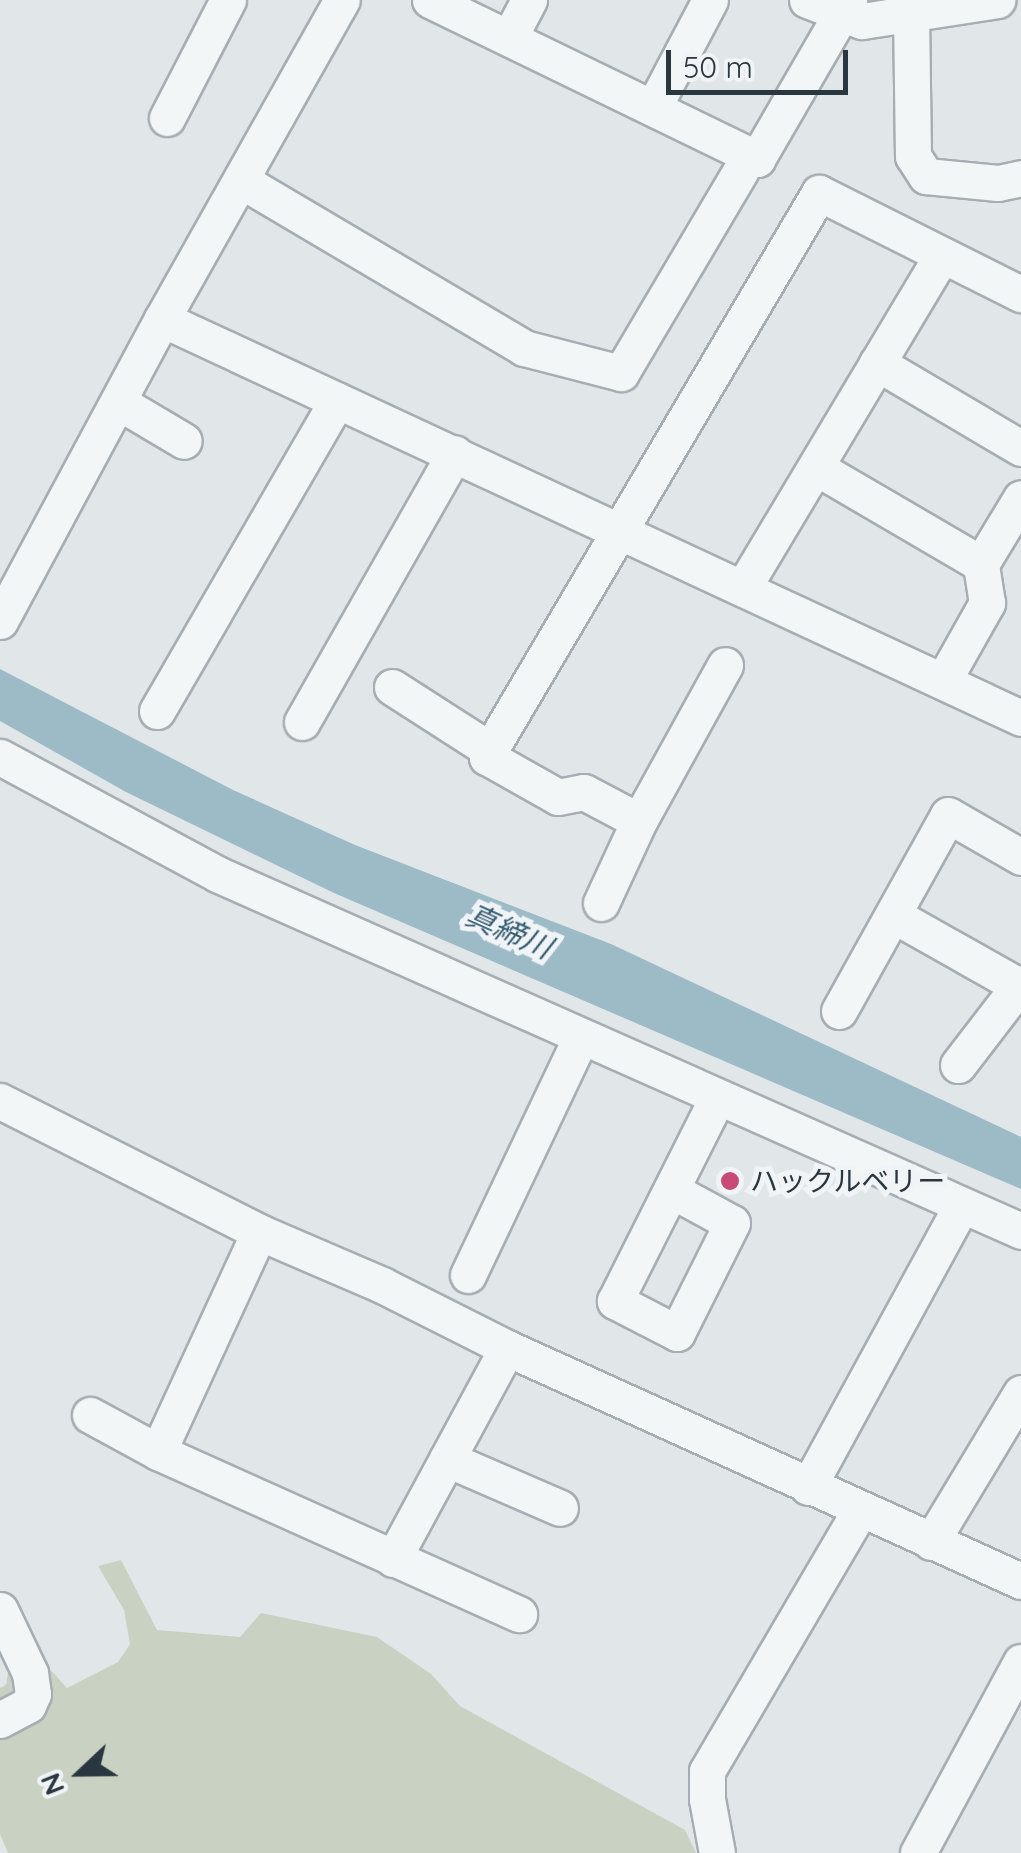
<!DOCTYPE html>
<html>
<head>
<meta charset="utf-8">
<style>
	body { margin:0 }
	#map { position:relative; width:1021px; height:1853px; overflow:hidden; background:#e1e6e9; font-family:Quicksand,"Noto Sans JP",sans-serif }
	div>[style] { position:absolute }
	.green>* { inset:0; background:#c9d2c2 }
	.water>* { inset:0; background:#9dbac7 }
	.roads { filter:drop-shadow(2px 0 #a6aeb3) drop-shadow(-2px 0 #a6aeb3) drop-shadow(0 2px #a6aeb3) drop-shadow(0 -2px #a6aeb3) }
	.minor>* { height:35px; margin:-17.5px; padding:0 17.5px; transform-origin:17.5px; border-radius:17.5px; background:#f3f6f7 }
	.dots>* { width:28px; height:28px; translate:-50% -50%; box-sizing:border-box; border:5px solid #f0f4f6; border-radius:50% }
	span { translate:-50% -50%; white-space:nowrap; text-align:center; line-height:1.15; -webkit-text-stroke:10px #f0f4f6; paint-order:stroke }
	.poi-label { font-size:28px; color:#2a3640 }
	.left { translate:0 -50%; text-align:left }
	.water-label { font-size:30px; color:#365c72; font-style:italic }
	.north { position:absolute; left:30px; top:1723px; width:100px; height:100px; -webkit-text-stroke:8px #f0f4f6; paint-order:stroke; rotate:248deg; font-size:28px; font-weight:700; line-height:40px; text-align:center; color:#2a3640 }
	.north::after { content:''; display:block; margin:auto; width:35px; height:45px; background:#2a3640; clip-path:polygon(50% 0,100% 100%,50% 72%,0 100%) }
	.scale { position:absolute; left:666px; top:50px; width:182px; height:45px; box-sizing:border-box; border:5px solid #2a3640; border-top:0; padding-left:12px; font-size:30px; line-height:35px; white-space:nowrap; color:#2a3640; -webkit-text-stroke:8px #f0f4f6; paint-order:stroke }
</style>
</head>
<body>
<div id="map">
	<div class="green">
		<div style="clip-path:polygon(121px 1560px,157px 1630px,240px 1637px,261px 1613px,377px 1637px,431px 1674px,460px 1706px,685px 1830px,696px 1853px,8px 1853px,0 1834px,0 1688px,6px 1685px,10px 1660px,35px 1653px,67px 1688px,118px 1662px,130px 1644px,124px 1610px,98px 1566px)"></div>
	</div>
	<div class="water">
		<div style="clip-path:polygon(0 669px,233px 790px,355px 845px,611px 944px,1021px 1137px,1021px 1189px,334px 893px,126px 792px,0 721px)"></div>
	</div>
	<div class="roads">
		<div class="minor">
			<div style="left:430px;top:0;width:364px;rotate:25.9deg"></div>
			<div style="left:757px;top:159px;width:184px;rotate:-59.9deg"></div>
			<div style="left:807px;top:0;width:59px;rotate:20.9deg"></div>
			<div style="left:862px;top:21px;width:137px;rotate:-8.8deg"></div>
			<div style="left:911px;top:13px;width:143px;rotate:89.2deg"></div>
			<div style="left:913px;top:156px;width:24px;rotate:57deg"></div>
			<div style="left:926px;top:176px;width:72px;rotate:5.6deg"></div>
			<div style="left:998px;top:183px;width:24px;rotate:-12deg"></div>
			<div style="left:509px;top:38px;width:43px;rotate:-62.2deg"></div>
			<div style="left:653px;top:108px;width:122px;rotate:-62.2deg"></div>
			<div style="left:167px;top:118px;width:133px;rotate:-62.7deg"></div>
			<div style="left:242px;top:181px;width:328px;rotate:30.6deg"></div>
			<div style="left:524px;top:348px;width:100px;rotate:14.5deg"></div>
			<div style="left:621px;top:373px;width:234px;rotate:-59.4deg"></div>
			<div style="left:162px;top:319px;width:947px;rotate:24.91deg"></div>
			<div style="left:877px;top:363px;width:167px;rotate:30.6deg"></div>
			<div style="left:120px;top:403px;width:74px;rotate:30.7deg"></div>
			<div style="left:817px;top:468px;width:190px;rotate:30.3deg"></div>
			<div style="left:744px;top:586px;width:383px;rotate:-59.1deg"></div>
			<div style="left:0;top:621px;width:343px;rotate:-61.8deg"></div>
			<div style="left:162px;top:319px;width:366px;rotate:-60.6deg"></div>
			<div style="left:943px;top:681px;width:90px;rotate:-60.6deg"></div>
			<div style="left:987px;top:603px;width:39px;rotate:-99deg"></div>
			<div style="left:981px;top:564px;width:77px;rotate:-58.8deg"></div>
			<div style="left:392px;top:687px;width:117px;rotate:32.7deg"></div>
			<div style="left:490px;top:750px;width:8px;rotate:113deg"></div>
			<div style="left:487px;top:757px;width:81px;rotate:29.4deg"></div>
			<div style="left:558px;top:797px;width:26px;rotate:-11deg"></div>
			<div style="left:584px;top:792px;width:62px;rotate:27.8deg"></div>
			<div style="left:639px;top:821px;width:178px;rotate:-61.1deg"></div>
			<div style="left:157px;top:711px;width:359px;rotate:-59.9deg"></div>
			<div style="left:302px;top:722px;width:309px;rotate:-60.4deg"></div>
			<div style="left:490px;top:750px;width:647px;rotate:-59.43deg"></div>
			<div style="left:819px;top:193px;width:226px;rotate:26.6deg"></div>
			<div style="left:0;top:757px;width:247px;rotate:28.3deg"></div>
			<div style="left:217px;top:874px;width:880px;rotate:23.94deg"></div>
			<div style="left:601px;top:903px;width:90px;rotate:-65.1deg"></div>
			<div style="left:895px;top:916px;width:142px;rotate:29.4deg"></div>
			<div style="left:839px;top:1011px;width:224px;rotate:-60.9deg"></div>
			<div style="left:948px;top:815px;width:84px;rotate:29.9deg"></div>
			<div style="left:958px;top:1065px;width:103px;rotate:-52.5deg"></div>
			<div style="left:0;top:1101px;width:290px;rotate:26.8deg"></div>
			<div style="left:259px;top:1232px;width:134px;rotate:23.3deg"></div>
			<div style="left:382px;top:1285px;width:140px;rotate:26.7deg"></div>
			<div style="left:507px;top:1348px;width:564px;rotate:24.39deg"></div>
			<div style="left:671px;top:1190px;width:69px;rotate:28.4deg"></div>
			<div style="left:732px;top:1223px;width:123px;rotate:116.6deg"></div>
			<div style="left:677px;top:1333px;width:70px;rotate:-152.7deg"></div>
			<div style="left:615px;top:1301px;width:227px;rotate:-63.3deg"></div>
			<div style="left:468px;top:1275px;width:263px;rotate:-64.6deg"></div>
			<div style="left:90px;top:1415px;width:77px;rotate:28.6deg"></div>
			<div style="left:158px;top:1452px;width:396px;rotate:24.2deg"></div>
			<div style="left:158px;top:1452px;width:242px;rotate:-65.3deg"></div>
			<div style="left:447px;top:1459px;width:123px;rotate:23.4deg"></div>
			<div style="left:808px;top:1487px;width:321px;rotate:-61.4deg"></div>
			<div style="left:931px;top:1542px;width:174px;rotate:-58.9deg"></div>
			<div style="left:393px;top:1559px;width:240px;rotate:-61.6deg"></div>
			<div style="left:0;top:1610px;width:70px;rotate:64.5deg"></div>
			<div style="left:30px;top:1673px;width:21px;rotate:82deg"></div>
			<div style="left:33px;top:1694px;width:12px;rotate:114deg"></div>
			<div style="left:28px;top:1705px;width:32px;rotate:152deg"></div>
			<div style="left:717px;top:1853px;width:55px;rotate:-100.5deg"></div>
			<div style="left:707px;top:1799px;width:28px;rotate:-90deg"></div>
			<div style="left:707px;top:1771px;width:303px;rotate:-59.6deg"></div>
			<div style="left:918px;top:1853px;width:217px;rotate:-61.7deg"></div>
		</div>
	</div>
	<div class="dots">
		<div style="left:730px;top:1181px;background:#c84b75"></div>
	</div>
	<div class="poi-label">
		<span class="left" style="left:750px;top:1181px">ハックルベリー</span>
	</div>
	<div class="water-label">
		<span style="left:509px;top:931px;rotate:24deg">真締川</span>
	</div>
	<div class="north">N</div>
	<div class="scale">50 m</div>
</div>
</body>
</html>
